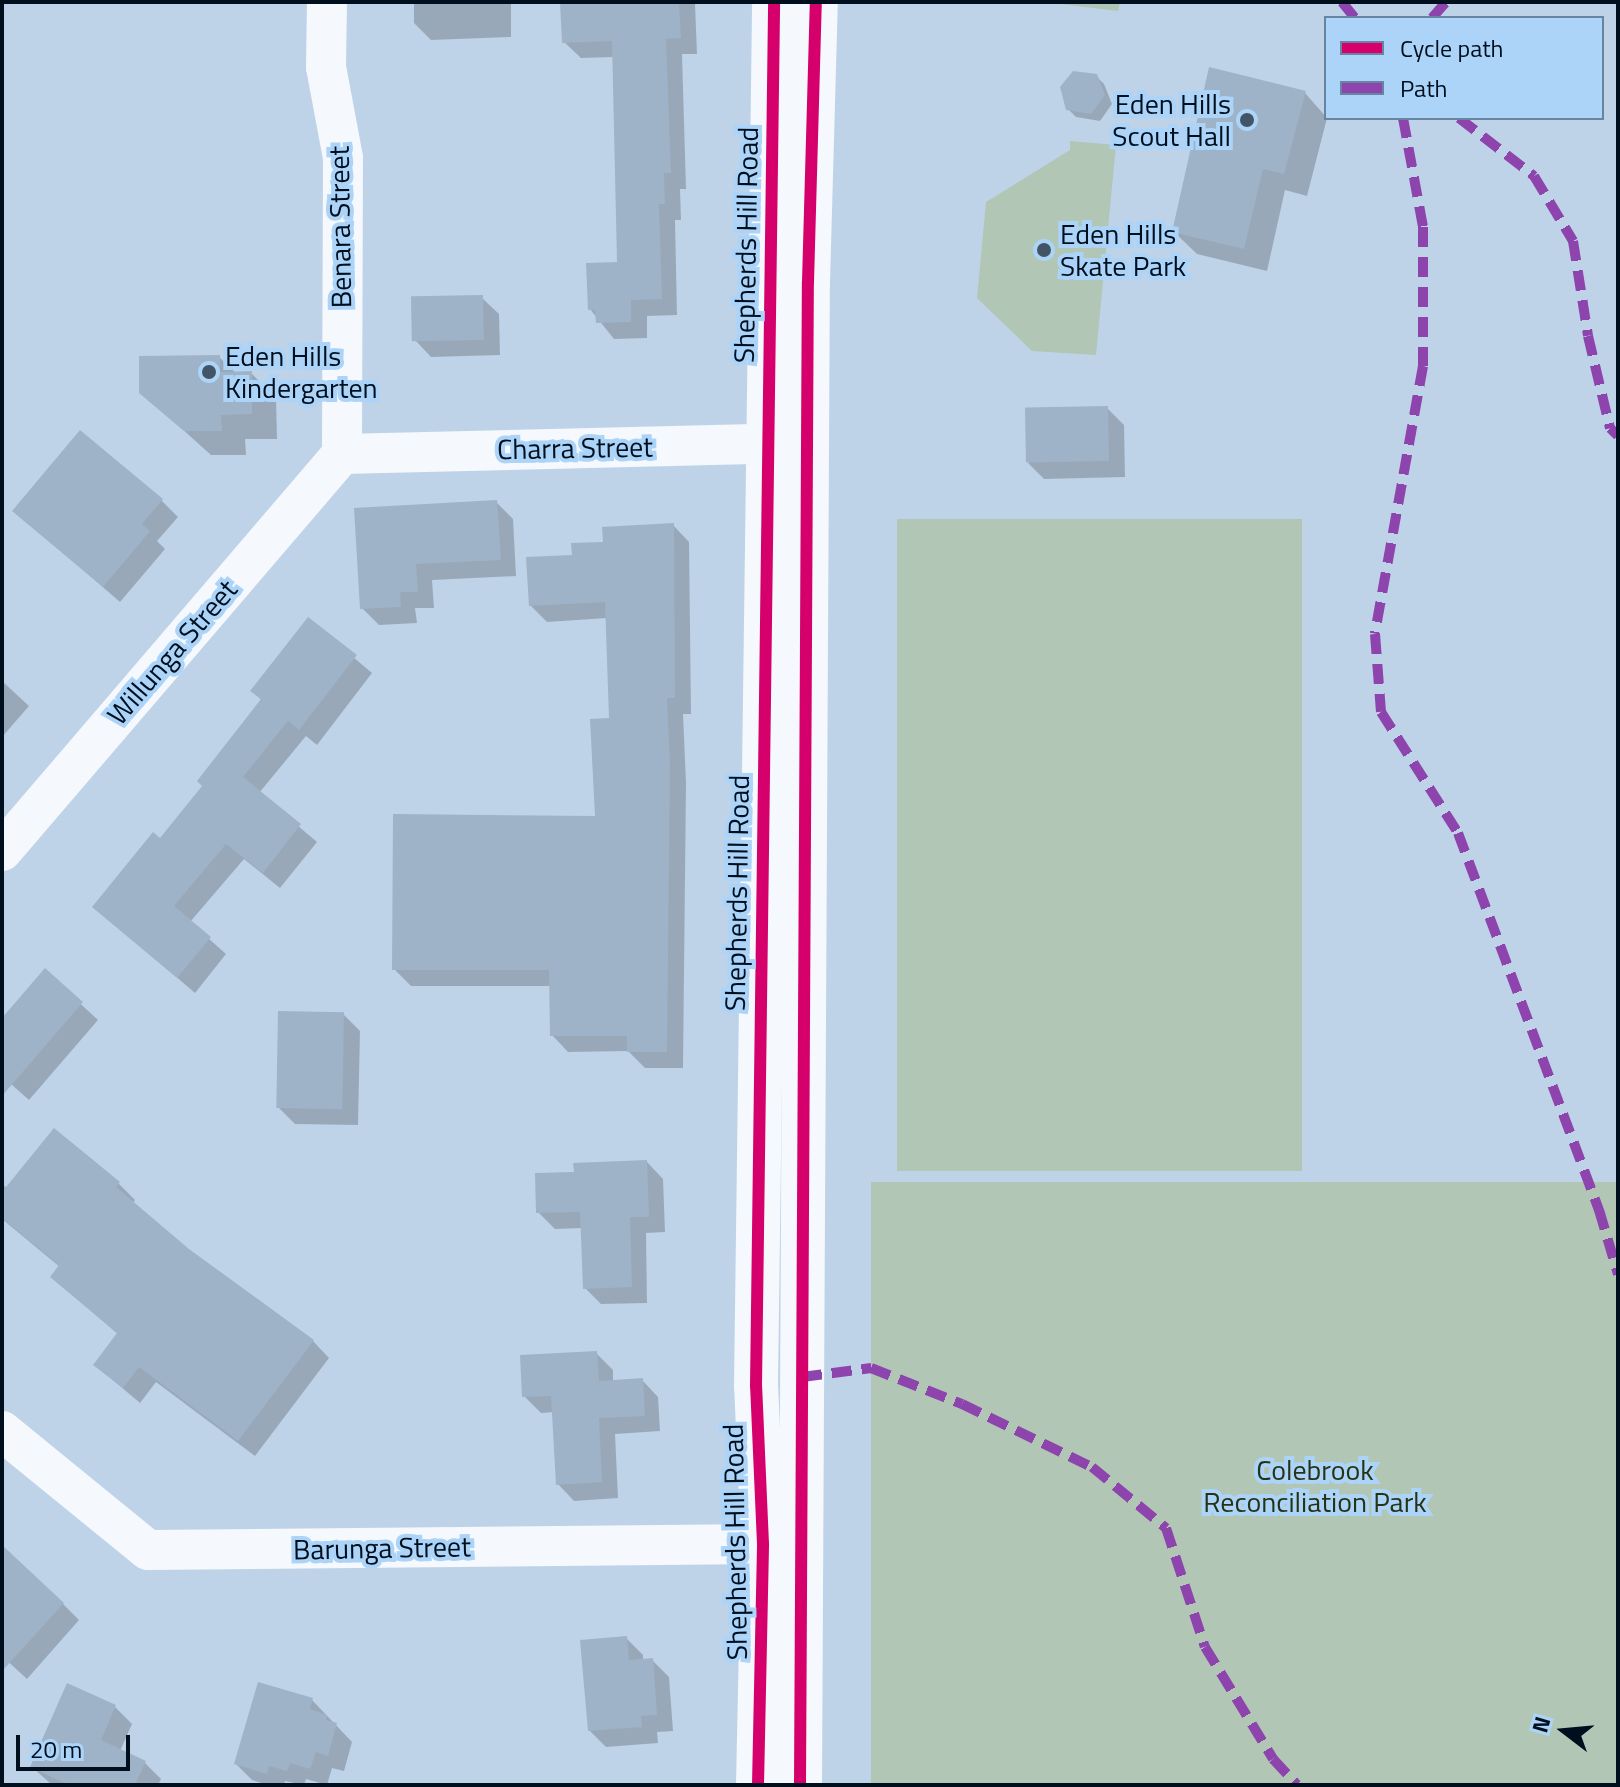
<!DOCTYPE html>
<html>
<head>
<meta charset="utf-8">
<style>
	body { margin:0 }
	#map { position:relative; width:1620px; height:1787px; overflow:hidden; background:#bed3e8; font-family:"Titillium Web",sans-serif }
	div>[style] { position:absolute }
	.green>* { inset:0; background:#b1c6b5; transform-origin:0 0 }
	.shadow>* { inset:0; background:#0003 }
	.building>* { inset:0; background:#9eb3c7; transform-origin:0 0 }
	.street>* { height:40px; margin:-20px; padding:0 20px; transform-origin:20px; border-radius:20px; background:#f5f8fc }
	.secondary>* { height:44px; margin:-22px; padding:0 22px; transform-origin:22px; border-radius:22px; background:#f5f8fc }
	.quiet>* { height:10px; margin-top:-5px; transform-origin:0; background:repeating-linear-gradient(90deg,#8e44ad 0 20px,transparent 0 30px) }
	.cycleway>* { height:12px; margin:-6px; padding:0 6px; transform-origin:6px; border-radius:6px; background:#d6006c }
	.dots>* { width:22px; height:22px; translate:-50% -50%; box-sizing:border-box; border:4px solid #acd4f9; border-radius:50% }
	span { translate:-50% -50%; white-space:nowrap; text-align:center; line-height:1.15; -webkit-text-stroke:8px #acd4f9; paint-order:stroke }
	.poi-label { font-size:28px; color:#000f1e }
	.right { translate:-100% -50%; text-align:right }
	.left { translate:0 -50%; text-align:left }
	.street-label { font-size:28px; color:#000f1e }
	.park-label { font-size:28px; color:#263212 }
	.frame { position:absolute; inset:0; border:4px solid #000f1e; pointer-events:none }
	.legend { position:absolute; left:1324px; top:16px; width:280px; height:104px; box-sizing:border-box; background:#acd4f9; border:2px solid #6785a1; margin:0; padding:10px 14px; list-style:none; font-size:24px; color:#000f1e }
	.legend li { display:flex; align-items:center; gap:16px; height:40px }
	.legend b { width:40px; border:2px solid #6785a1 }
	.north { position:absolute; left:1524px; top:1691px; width:80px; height:80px; -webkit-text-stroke:6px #acd4f9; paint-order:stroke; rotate:286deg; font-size:22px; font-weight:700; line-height:32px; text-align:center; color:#000f1e }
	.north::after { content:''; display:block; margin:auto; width:28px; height:36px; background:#000f1e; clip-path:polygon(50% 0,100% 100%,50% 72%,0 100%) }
	.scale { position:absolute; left:16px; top:1735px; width:114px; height:36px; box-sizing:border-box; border:4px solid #000f1e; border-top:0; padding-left:10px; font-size:24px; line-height:28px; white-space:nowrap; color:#000f1e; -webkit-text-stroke:6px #acd4f9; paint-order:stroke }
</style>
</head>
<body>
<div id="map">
	<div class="green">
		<div style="clip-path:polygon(1044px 2px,1120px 2px,1118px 11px)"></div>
		<div style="clip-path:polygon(1070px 141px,1116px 145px,1096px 355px,1032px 351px,977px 298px,986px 202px,1070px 150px)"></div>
		<div style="left:1302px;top:519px;width:652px;height:405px;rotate:90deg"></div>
		<div style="left:1616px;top:1182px;width:603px;height:745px;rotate:90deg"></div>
	</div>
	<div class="shadow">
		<div style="clip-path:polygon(414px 2px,511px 2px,511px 37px,431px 40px,414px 23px)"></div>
		<div style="clip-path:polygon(562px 2px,695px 3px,697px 54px,682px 54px,686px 189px,680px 189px,681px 220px,675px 220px,677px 315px,647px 316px,647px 338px,614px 339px,590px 309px,619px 264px,614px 57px,581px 58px,564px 42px)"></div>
		<div style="clip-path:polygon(1096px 76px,1104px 84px,1112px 104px,1100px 121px,1076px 117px,1068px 109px)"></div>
		<div style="clip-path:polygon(1305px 93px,1327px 118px,1307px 196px,1285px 190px,1267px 271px,1197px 254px,1174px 232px)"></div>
		<div style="clip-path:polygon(482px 298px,499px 314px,500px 355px,431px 357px,415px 340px)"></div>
		<div style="clip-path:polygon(219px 357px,236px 373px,251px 373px,276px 398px,277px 439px,245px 439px,246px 455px,211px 455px,141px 392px)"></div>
		<div style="clip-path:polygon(1107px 408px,1124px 425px,1125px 477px,1044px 479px,1028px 463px)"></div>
		<div style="clip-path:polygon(161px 500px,178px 517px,157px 541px,165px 549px,120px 602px,15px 511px)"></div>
		<div style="clip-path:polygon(496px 502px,513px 519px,516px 576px,432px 580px,434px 608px,415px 608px,417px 623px,379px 625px,362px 608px,356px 510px)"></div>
		<div style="clip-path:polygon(673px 525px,689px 542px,691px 714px,683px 714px,686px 783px,683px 1068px,645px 1068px,628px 1051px,568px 1052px,552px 1035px,551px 986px,411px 986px,394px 969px,597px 818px,611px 720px,607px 618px,547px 622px,530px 605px,574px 557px,605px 543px)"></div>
		<div style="clip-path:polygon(315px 625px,372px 673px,317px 745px,306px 736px,259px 793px,317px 842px,280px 888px,244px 859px,190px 922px,226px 954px,195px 993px,95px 907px,161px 841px,204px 786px,262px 701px,253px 691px)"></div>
		<div style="clip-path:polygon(2px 681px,29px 706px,2px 737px)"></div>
		<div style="clip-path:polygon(45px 971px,98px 1020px,29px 1100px,2px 1076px,2px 1021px)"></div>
		<div style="clip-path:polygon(343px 1014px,360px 1031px,358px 1125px,295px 1124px,278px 1107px)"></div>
		<div style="clip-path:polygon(647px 1162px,663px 1179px,665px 1232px,646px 1233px,647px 1303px,601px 1304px,585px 1288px,583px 1228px,555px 1229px,538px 1212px,576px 1174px)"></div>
		<div style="clip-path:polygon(2px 1184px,8px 1189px,119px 1184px,135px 1200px,132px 1204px,188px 1250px,313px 1341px,329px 1358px,255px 1456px,156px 1382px,140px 1403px,95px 1365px,119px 1335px,52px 1277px,60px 1267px,2px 1219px)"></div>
		<div style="clip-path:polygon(596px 1353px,613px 1370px,613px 1382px,642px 1380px,658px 1397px,660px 1431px,615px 1434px,618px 1498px,574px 1501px,558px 1484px,554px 1412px,541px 1413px,524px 1396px)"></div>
		<div style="clip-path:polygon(2px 1568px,63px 1604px,79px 1620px,27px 1679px,2px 1656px)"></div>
		<div style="clip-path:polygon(626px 1638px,643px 1655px,643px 1661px,652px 1660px,669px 1677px,673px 1731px,657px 1732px,658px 1743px,606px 1747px,590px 1731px)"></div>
		<div style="clip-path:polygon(68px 1686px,115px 1707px,132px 1724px,120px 1751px,144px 1762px,161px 1779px,158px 1785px,52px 1785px,32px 1767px)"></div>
		<div style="clip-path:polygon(312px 1700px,352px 1742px,344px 1771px,332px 1768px,327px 1785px,306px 1779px,304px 1785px,285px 1781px,284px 1785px,268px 1785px,252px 1780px,236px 1764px)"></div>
	</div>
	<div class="building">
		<div style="clip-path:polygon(560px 2px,679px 2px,681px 38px,666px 39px,671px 173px,664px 173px,665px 204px,659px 204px,662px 299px,631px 300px,631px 322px,596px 323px,595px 310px,588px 310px,586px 263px,617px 262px,612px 41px,562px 43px)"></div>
		<div style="clip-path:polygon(1209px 67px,1306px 91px,1284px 174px,1263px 169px,1244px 249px,1172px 232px)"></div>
		<div style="clip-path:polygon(1073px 71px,1097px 74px,1105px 95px,1091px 114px,1066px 110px,1060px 87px)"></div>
		<div style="left:483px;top:295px;width:45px;height:72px;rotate:89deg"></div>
		<div style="clip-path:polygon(220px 355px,220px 372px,252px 371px,252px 414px,221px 415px,222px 431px,184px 431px,139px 393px,139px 356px)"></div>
		<div style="left:1108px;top:406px;width:55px;height:83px;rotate:89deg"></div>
		<div style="clip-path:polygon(80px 430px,163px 499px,142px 524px,150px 531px,103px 587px,12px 511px)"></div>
		<div style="clip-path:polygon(497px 500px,501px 560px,416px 564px,418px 592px,400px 592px,401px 607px,360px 609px,354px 508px)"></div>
		<div style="clip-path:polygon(674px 523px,675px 698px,667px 698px,670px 765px,667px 1052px,627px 1052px,627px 1036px,550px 1036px,549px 970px,392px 970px,393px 814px,595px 816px,590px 719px,609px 718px,605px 602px,529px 606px,526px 557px,572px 555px,571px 543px,603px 542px,602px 527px)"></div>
		<div style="clip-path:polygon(308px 617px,357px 655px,299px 730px,288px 721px,243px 777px,301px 824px,263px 873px,226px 844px,174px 906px,211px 937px,177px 978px,92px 907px,153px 832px,160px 838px,202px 786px,197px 781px,261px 699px,250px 691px)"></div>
		<div style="clip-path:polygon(45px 968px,83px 1002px,2px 1096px,2px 1018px)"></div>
		<div style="left:278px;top:1011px;width:66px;height:97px;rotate:1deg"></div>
		<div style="clip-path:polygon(54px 1128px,120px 1182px,116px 1187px,189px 1249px,314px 1340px,238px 1441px,139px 1367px,123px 1388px,93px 1365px,117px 1333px,50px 1277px,59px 1265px,2px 1218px,2px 1192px)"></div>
		<div style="clip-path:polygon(647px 1160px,649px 1217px,630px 1217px,632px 1287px,583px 1289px,580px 1212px,536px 1213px,535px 1173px,574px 1172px,573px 1163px)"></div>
		<div style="clip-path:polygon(597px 1351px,599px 1381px,643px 1378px,645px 1416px,599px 1418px,602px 1482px,556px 1485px,551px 1396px,522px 1397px,520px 1355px)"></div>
		<div style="clip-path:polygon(2px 1545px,64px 1603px,2px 1671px)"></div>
		<div style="clip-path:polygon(627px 1636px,629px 1660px,653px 1658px,657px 1715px,641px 1716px,642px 1727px,588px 1731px,580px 1640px)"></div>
		<div style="clip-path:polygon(258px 1682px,313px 1698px,310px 1709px,327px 1715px,326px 1720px,337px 1723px,328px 1756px,316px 1752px,310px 1769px,290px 1763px,287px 1771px,269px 1766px,267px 1774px,234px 1764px)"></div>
		<div style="clip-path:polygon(67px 1683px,116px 1705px,101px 1740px,146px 1761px,135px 1785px,69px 1785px,30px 1767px)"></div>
	</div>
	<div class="street">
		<div style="left:327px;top:2px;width:65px;rotate:90.9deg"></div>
		<div style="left:326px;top:67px;width:93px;rotate:79.4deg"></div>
		<div style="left:343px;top:158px;width:296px;rotate:90.2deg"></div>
		<div style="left:342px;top:454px;width:460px;rotate:-1.4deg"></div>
		<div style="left:2px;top:851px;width:523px;rotate:-49.42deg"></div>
		<div style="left:2px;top:1431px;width:188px;rotate:39.2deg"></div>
		<div style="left:148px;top:1550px;width:615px;rotate:-0.56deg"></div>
		<div style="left:763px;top:1544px;width:32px;rotate:-7deg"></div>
	</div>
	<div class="secondary">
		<div style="left:758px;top:1785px;width:241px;rotate:-88.8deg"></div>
		<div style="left:763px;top:1544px;width:158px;rotate:-92.5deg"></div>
		<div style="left:756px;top:1386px;width:1384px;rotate:-89.25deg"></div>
		<div style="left:800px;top:1785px;width:1503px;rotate:-89.7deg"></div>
		<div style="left:808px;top:282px;width:280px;rotate:-88.4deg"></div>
	</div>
	<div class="quiet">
		<div style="left:1342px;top:2px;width:21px;rotate:51deg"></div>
		<div style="left:1432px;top:18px;width:21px;rotate:-49deg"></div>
		<div style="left:1403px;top:118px;width:111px;rotate:79.6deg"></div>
		<div style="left:1423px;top:227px;width:139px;rotate:90deg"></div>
		<div style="left:1423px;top:366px;width:272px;rotate:100.2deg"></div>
		<div style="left:1375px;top:634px;width:78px;rotate:85.6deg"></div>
		<div style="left:1381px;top:712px;width:143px;rotate:57.5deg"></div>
		<div style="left:1458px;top:833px;width:403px;rotate:69.5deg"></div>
		<div style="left:1599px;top:1210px;width:67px;rotate:73.5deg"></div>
		<div style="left:1459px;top:118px;width:95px;rotate:37.7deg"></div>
		<div style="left:1534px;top:176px;width:76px;rotate:59deg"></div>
		<div style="left:1573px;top:241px;width:96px;rotate:81deg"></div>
		<div style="left:1588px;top:336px;width:95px;rotate:76.6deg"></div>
		<div style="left:1610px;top:428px;width:11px;rotate:45deg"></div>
		<div style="left:802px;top:1377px;width:70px;rotate:-7.4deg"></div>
		<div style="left:871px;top:1368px;width:98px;rotate:21.6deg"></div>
		<div style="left:962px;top:1404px;width:144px;rotate:25.9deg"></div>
		<div style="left:1092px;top:1467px;width:96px;rotate:39.5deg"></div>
		<div style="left:1166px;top:1528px;width:125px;rotate:71.9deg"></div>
		<div style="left:1205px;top:1647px;width:131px;rotate:58.7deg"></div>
		<div style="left:1273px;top:1759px;width:35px;rotate:47deg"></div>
	</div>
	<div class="cycleway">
		<div style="left:758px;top:1785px;width:241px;rotate:-88.8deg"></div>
		<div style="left:763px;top:1544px;width:158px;rotate:-92.5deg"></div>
		<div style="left:756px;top:1386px;width:1384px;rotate:-89.25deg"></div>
		<div style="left:800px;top:1785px;width:1503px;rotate:-89.7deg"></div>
		<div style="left:808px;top:282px;width:280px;rotate:-88.4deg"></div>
	</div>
	<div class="dots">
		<div style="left:1247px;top:120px;background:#425465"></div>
		<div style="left:1044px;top:250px;background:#425465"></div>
		<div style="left:209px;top:372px;background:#425465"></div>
	</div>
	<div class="poi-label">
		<span class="right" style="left:1231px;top:120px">Eden Hills<br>Scout Hall</span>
		<span class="left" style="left:1060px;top:250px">Eden Hills<br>Skate Park</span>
		<span class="left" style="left:225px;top:372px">Eden Hills<br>Kindergarten</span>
	</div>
	<div class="street-label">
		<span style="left:340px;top:227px;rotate:-91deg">Benara Street</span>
		<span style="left:746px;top:245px;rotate:-89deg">Shepherds Hill Road</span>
		<span style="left:575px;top:448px;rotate:-1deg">Charra Street</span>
		<span style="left:172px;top:652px;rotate:-49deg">Willunga Street</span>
		<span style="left:737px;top:893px;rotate:-89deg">Shepherds Hill Road</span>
		<span style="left:735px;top:1542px;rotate:-91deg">Shepherds Hill Road</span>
		<span style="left:382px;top:1548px;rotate:-1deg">Barunga Street</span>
	</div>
	<div class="park-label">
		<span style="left:1315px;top:1486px">Colebrook<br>Reconciliation Park</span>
	</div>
	<div class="frame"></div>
	<ul class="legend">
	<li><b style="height:10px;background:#d6006c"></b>Cycle path</li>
	<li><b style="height:10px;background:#8e44ad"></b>Path</li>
	</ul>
	<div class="north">N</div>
	<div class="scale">20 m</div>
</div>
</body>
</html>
